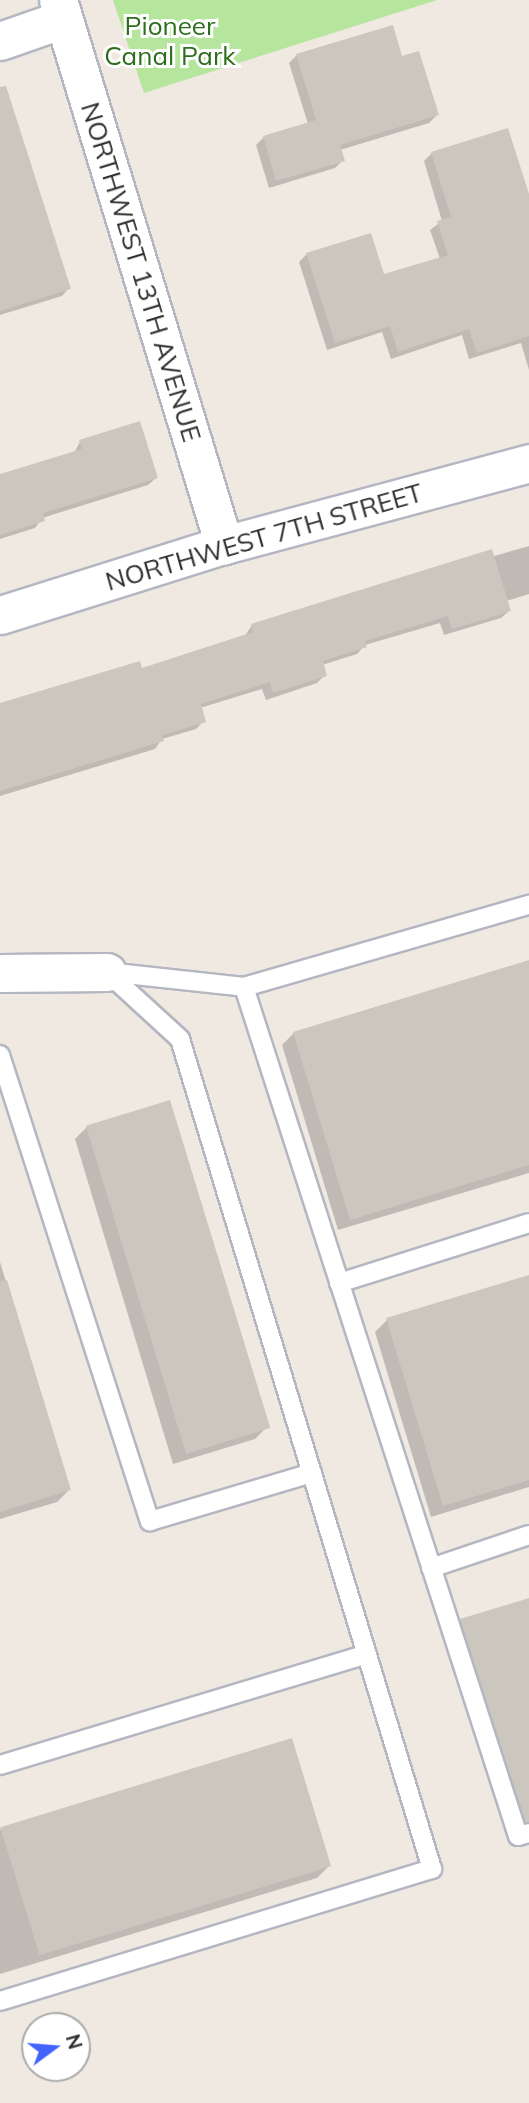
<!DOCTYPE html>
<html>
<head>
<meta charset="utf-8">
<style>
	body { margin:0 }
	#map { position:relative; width:529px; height:2103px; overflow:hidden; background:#efe9e1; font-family:Mulish,sans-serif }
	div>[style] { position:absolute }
	.green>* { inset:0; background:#b6e59e }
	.shadow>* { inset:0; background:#0003 }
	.building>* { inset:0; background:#cbc7bf; transform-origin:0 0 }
	.roads { filter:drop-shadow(2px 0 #b4b7c1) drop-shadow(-2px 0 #b4b7c1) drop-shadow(0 2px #b4b7c1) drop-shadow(0 -2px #b4b7c1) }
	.lane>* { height:18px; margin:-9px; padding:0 9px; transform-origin:9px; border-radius:9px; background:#fff }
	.street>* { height:37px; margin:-18.5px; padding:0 18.5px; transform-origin:18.5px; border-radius:18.5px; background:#fff }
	span { translate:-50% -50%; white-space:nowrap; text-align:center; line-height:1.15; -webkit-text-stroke:6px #fff; paint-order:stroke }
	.park-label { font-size:26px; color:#2c6e1b }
	.street-label { font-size:26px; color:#2e2e2e }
	.north { position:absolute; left:21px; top:2012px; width:70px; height:70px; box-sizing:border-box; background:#fff; border:2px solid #ababab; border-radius:50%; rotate:74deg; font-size:19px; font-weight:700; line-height:28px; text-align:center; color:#2e2e2e }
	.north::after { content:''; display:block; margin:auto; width:24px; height:32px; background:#4264fb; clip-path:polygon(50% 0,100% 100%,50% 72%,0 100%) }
</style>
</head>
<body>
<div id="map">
	<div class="green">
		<div style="clip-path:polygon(113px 0,437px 0,144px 93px)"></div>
	</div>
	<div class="shadow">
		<div style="clip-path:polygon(297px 55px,401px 58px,437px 115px,429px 123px,340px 150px,343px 160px,335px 168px,269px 188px,256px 145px,263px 138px,308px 124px,289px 63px)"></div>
		<div style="clip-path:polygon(0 115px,69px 288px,62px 296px,0 315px)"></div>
		<div style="clip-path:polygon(432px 153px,529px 200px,529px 370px,521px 343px,469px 359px,462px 335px,391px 359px,382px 332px,327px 350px,299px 262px,307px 254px,383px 276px,440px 259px,430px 230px,442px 221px,424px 161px)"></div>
		<div style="clip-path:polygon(80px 442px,156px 478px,148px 485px,42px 518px,35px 528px,0 539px,0 476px,74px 453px)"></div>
		<div style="clip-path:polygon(529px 546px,529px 594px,506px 601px,509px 611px,501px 618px,444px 635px,440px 623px,365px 645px,357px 654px,322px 665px,325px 675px,317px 683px,266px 700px,262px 689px,200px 708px,204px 721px,196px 729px,162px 739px,155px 749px,0 796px,0 705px,141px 670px,245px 636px,252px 625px)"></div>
		<div style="clip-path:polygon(529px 962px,529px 1173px,338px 1230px,282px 1045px,294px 1033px)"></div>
		<div style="clip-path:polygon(87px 1127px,267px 1427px,255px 1439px,173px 1464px,75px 1139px)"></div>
		<div style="clip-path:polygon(0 1262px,69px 1490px,57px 1502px,0 1519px)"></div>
		<div style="clip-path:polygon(529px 1276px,529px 1487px,431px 1517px,375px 1332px,387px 1320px)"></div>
		<div style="clip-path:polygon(529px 1600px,529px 1784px,501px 1793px,449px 1633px,461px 1621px)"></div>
		<div style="clip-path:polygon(0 1829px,329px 1866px,317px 1878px,0 1974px)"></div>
	</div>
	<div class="building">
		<div style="clip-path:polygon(393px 25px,402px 56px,419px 51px,439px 115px,340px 145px,345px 161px,276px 181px,263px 136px,316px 120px,296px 54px)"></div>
		<div style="clip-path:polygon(6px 86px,71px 289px,0 311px,0 87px)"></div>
		<div style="clip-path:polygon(508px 128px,529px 194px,529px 336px,477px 353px,469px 329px,398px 352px,390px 326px,335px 343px,306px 253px,371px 233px,384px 274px,448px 255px,437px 221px,451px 217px,431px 152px)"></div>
		<div style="clip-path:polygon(140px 421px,158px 478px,43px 513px,45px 521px,0 535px,0 474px,82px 449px,79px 440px)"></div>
		<div style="clip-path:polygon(492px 549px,511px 611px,452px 629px,448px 616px,365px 641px,367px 647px,323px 661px,327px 676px,273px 693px,270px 682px,201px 704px,206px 722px,162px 735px,164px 741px,0 791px,0 703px,140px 661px,142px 668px,253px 632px,251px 624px)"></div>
		<div style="clip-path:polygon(529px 960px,529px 1165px,350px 1220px,293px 1032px)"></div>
		<div style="left:170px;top:1100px;width:343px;height:88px;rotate:73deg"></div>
		<div style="clip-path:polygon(529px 1275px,529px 1480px,443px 1506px,386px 1318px)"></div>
		<div style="clip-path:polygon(7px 1280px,71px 1490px,0 1512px,0 1281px)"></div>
		<div style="clip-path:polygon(529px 1598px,529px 1822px,525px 1822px,460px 1619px)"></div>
		<div style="left:292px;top:1738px;width:134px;height:305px;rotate:73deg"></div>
	</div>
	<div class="roads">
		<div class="lane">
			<div style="left:107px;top:972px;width:138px;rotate:6.2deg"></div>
			<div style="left:244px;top:987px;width:297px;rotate:-16.1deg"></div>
			<div style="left:244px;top:987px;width:892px;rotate:72.11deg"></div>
			<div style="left:518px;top:1836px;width:11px;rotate:-15deg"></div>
			<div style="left:0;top:1055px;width:490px;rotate:72.2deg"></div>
			<div style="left:150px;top:1521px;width:169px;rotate:-16.5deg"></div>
			<div style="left:339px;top:1283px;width:199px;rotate:-17.5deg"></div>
			<div style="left:431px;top:1568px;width:103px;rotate:-18.6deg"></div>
			<div style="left:0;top:1765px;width:383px;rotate:-16.8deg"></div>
			<div style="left:0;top:2001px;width:452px;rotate:-17deg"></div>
			<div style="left:432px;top:1869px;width:867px;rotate:-106.89deg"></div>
			<div style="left:180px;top:1039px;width:99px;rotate:-137.5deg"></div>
		</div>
		<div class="street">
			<div style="left:58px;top:0;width:570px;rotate:73.06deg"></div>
			<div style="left:0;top:41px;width:67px;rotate:-19.2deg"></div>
			<div style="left:0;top:615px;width:235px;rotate:-17.4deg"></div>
			<div style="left:224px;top:545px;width:316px;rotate:-15deg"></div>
			<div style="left:0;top:973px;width:107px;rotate:-0.5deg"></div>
		</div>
	</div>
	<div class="park-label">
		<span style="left:170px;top:41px">Pioneer<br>Canal Park</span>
	</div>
	<div class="street-label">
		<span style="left:141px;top:272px;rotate:73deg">NORTHWEST 13TH AVENUE</span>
		<span style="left:264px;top:537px;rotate:-16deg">NORTHWEST 7TH STREET</span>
	</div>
	<div class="north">N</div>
</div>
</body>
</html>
